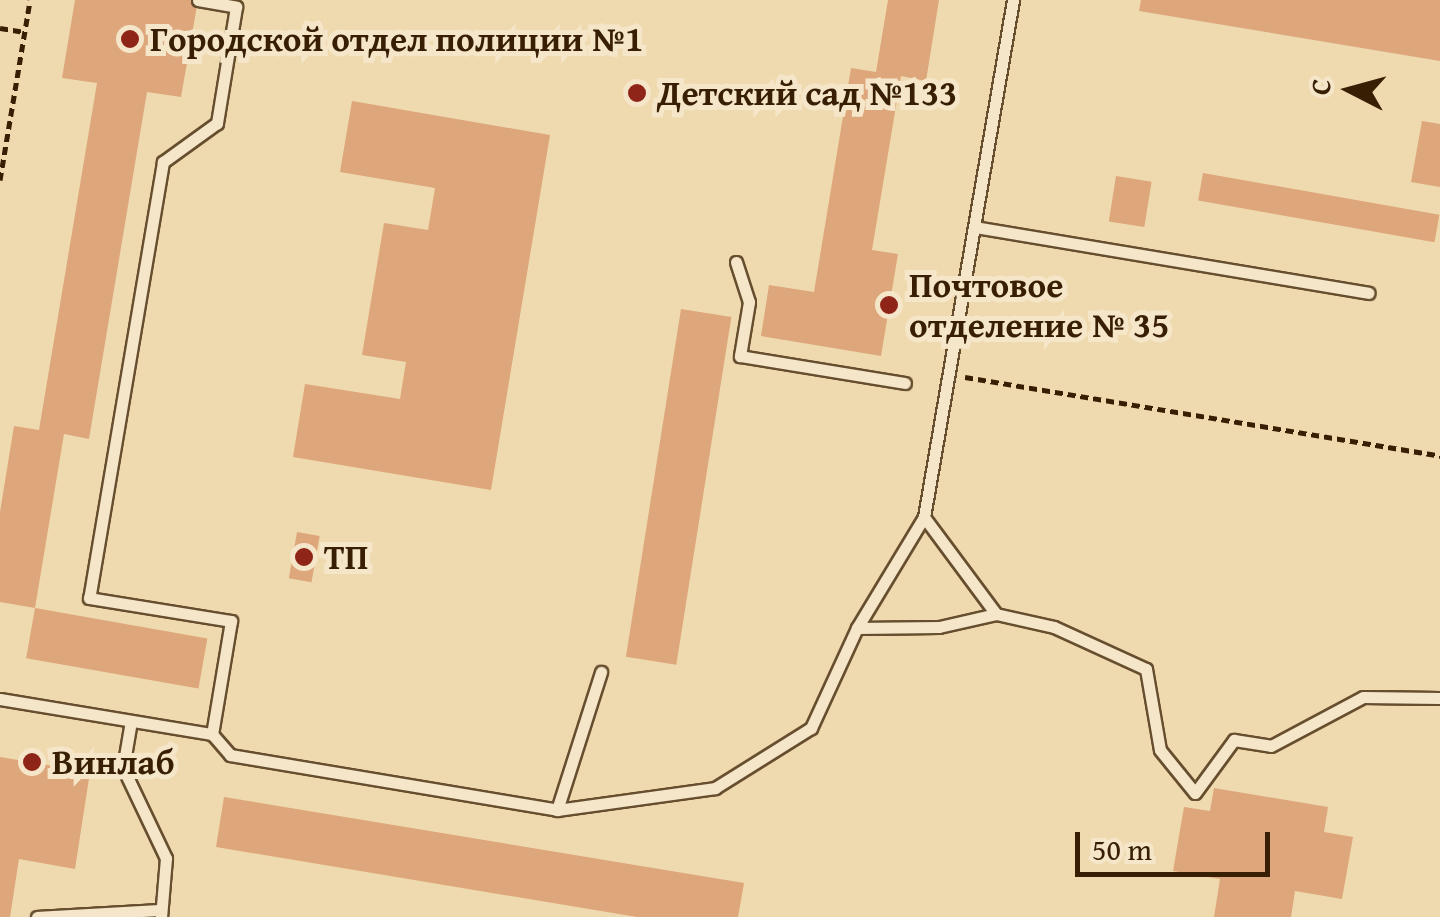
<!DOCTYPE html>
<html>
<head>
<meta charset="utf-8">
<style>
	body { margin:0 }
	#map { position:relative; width:1440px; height:917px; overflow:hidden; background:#efd9ae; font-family:"Gentium Book Plus",serif }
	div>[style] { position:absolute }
	.building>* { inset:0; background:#dda77b; transform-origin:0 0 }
	.path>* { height:5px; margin-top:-2.5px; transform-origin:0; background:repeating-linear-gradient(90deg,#381f03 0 8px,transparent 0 13px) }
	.roads { filter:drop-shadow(2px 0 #664e2e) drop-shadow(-2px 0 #664e2e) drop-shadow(0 2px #664e2e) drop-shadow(0 -2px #664e2e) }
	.lane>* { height:11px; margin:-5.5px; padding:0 5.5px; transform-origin:5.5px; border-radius:5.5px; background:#f5e6ca }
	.dots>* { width:28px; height:28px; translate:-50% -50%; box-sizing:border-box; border:5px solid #f5e6ca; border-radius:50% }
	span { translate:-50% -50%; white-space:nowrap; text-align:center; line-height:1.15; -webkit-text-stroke:10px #f5e6ca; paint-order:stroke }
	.poi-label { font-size:35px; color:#381f03; font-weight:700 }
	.left { translate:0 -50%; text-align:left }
	.north { position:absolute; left:1300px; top:40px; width:100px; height:100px; -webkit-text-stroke:8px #f5e6ca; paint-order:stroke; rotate:276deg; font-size:28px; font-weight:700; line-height:40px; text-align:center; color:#381f03 }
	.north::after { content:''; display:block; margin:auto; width:35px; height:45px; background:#381f03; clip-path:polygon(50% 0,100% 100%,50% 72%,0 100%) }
	.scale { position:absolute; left:1075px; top:832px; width:195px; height:45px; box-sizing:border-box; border:5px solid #381f03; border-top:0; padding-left:12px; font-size:30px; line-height:35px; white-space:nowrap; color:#381f03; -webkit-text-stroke:8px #f5e6ca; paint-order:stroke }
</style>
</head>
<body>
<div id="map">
	<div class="building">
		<div style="clip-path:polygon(75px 0,198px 0,181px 97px,147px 92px,89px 439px,64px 434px,35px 608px,0 602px,0 512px,14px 426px,39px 430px,97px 83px,62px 78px)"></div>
		<div style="clip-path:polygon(888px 0,939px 0,926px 81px,901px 76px,872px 250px,898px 254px,881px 356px,761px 336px,769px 285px,814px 292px,851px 68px,876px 72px)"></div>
		<div style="clip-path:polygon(1141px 0,1440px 0,1440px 61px,1139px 11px)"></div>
		<div style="clip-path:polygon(352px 101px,550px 135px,491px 490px,293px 457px,305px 384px,400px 399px,406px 362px,362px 355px,384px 223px,428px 230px,435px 188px,340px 172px)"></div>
		<div style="clip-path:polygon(1422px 121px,1440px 124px,1440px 187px,1411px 182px)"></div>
		<div style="left:1203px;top:173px;width:240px;height:28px;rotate:10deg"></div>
		<div style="left:1116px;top:176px;width:36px;height:46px;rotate:9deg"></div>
		<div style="left:681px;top:309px;width:51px;height:352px;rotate:9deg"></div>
		<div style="left:297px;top:532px;width:23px;height:47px;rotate:10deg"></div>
		<div style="left:35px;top:608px;width:175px;height:51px;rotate:10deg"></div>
		<div style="clip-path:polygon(0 757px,90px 772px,75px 869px,19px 859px,10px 917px,0 917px)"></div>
		<div style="clip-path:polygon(1214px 788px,1328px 807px,1324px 832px,1353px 837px,1342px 899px,1295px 891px,1291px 917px,1214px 917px,1220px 879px,1173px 871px,1184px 807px,1210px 811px)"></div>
		<div style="clip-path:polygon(224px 797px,744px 883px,738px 917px,637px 917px,216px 847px)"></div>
	</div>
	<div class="path">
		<div style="left:0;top:28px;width:25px;rotate:9deg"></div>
		<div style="left:0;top:180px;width:182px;rotate:-80.5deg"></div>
		<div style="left:965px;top:377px;width:482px;rotate:9.4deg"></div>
	</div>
	<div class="roads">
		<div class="lane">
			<div style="left:198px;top:0;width:39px;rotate:10deg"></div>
			<div style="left:236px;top:7px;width:118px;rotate:99.3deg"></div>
			<div style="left:217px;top:123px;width:67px;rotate:144.2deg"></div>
			<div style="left:163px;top:162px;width:442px;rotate:99.6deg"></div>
			<div style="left:89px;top:598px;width:144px;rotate:9.2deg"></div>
			<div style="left:231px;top:621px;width:115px;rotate:99.5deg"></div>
			<div style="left:975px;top:227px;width:399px;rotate:9.5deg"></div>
			<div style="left:736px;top:262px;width:42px;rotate:72deg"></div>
			<div style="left:749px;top:302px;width:55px;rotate:99.5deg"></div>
			<div style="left:740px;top:356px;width:167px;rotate:9.3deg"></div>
			<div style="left:924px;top:517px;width:121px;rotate:53.4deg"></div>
			<div style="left:996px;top:614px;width:59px;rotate:12.6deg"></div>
			<div style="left:1054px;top:627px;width:101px;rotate:24.5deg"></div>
			<div style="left:1146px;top:669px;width:82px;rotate:80.2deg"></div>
			<div style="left:1160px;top:750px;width:55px;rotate:50.9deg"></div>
			<div style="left:1195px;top:793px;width:66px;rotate:-53.7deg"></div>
			<div style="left:1234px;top:740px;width:37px;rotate:9deg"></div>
			<div style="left:1271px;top:746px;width:104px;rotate:-28deg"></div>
			<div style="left:1363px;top:697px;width:77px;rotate:0.7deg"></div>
			<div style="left:857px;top:628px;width:82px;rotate:-0.7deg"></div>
			<div style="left:939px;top:627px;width:58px;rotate:-12.8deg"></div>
			<div style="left:0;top:699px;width:215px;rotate:9.4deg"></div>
			<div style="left:212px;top:734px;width:28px;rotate:49deg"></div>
			<div style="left:230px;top:755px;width:332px;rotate:9.5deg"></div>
			<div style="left:557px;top:810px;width:160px;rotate:-7.9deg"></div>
			<div style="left:715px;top:788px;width:113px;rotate:-32deg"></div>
			<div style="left:811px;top:728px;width:110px;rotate:-65.3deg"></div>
			<div style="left:857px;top:628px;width:130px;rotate:-58.9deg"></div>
			<div style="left:924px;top:517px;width:525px;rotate:-80.23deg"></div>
			<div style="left:131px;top:721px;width:48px;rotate:99.7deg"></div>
			<div style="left:123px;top:768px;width:100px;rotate:64.5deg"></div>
			<div style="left:166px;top:858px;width:59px;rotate:94.8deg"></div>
			<div style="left:557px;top:810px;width:145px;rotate:-72.3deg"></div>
			<div style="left:37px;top:917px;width:121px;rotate:-3.3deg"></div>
		</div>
	</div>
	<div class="dots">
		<div style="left:130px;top:39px;background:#8f2418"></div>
		<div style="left:637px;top:93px;background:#8f2418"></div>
		<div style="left:889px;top:305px;background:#8f2418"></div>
		<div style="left:304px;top:557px;background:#8f2418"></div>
		<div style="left:32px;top:762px;background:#8f2418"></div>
	</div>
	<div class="poi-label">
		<span class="left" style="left:150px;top:39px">Городской отдел полиции №1</span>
		<span class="left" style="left:657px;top:93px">Детский сад №133</span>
		<span class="left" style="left:909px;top:305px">Почтовое<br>отделение № 35</span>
		<span class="left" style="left:324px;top:557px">ТП</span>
		<span class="left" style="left:52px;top:762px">Винлаб</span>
	</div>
	<div class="north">С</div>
	<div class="scale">50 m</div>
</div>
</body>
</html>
